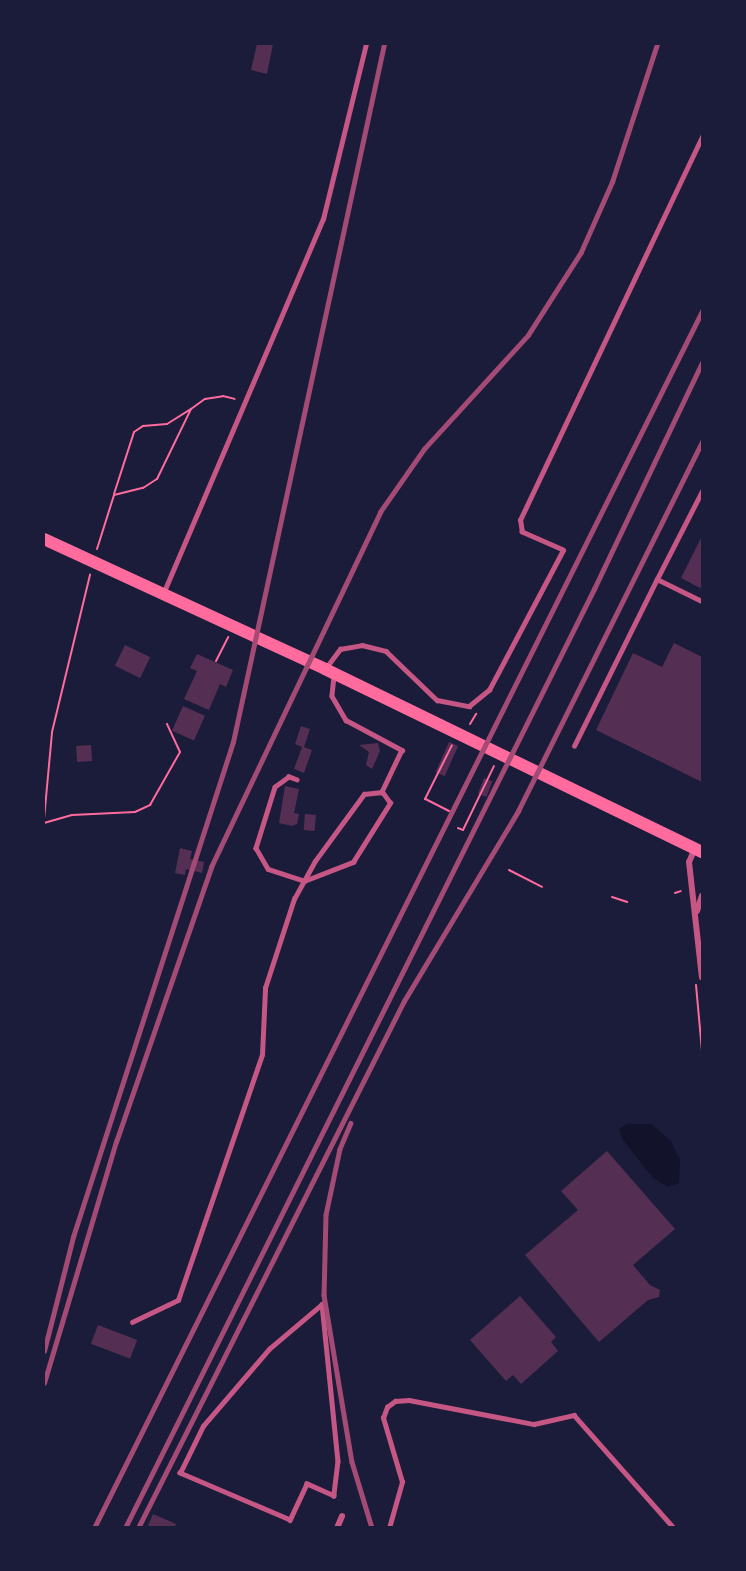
<!DOCTYPE html>
<html>
<head>
<meta charset="utf-8">
<style>
	body { margin:0 }
	#map { position:relative; width:746px; height:1571px; overflow:hidden; background:#1b1b3a; font-family:"Source Sans 3",sans-serif }
	div>[style] { position:absolute }
	.water>* { inset:0; background:#12122b }
	.building>* { inset:0; background:#542f53; transform-origin:0 0 }
	.path>* { height:2px; margin:-1px; padding:0 1px; transform-origin:1px; border-radius:1px; background:#ff6b9d }
	.service>* { height:4.5px; margin:-2.25px; padding:0 2.25px; transform-origin:2.25px; border-radius:2.25px; background:#c65784 }
	.minor>* { height:6px; margin:-3px; padding:0 3px; transform-origin:3px; border-radius:3px; background:#c65784 }
	.secondary>* { height:12px; margin:-6px; padding:0 6px; transform-origin:6px; border-radius:6px; background:#ff6b9d }
	.rail>* { height:4.5px; margin:-2.25px; padding:0 2.25px; transform-origin:2.25px; border-radius:2.25px; background:#a44b75 }
	span { translate:-50% -50%; white-space:nowrap; text-align:center; line-height:1.15; -webkit-text-stroke:5px #1b1b3a; paint-order:stroke }
	.frame { position:absolute; inset:0; border:45px solid #1b1b3a; pointer-events:none }
</style>
</head>
<body>
<div id="map">
	<div class="water">
		<div style="clip-path:polygon(627px 1124px,651px 1124px,671px 1141px,680px 1160px,679px 1183px,668px 1187px,653px 1178px,623px 1140px,619px 1129px)"></div>
	</div>
	<div class="building">
		<div style="clip-path:polygon(257px 44px,273px 44px,267px 74px,251px 70px)"></div>
		<div style="clip-path:polygon(702px 536px,702px 589px,681px 578px)"></div>
		<div style="clip-path:polygon(674px 643px,702px 657px,702px 782px,596px 730px,633px 653px,662px 667px)"></div>
		<div style="left:125px;top:645px;width:28px;height:23px;rotate:26deg"></div>
		<div style="clip-path:polygon(197px 654px,233px 670px,226px 687px,220px 684px,209px 710px,184px 699px,197px 671px,190px 668px)"></div>
		<div style="left:183px;top:706px;width:24px;height:27px;rotate:24deg"></div>
		<div style="clip-path:polygon(301px 726px,310px 729px,304px 747px,312px 750px,304px 773px,294px 769px,302px 747px,295px 744px)"></div>
		<div style="left:449px;top:742px;width:10px;height:33px;rotate:24deg"></div>
		<div style="clip-path:polygon(378px 743px,380px 751px,372px 769px,366px 765px,369px 752px,359px 745px)"></div>
		<div style="left:91px;top:745px;width:16px;height:15px;rotate:86deg"></div>
		<div style="left:484px;top:778px;width:9px;height:17px;rotate:21deg"></div>
		<div style="clip-path:polygon(285px 786px,299px 789px,294px 813px,299px 814px,297px 824px,292px 826px,279px 823px)"></div>
		<div style="left:305px;top:814px;width:11px;height:16px;rotate:5deg"></div>
		<div style="clip-path:polygon(180px 848px,192px 851px,190px 859px,204px 862px,202px 873px,186px 869px,185px 875px,175px 873px)"></div>
		<div style="clip-path:polygon(607px 1151px,675px 1229px,633px 1265px,650px 1285px,660px 1290px,659px 1297px,648px 1300px,599px 1342px,525px 1255px,578px 1210px,561px 1191px)"></div>
		<div style="clip-path:polygon(520px 1296px,556px 1337px,551px 1342px,558px 1351px,521px 1384px,513px 1375px,506px 1381px,470px 1340px)"></div>
		<div style="left:98px;top:1325px;width:42px;height:20px;rotate:21deg"></div>
		<div style="clip-path:polygon(153px 1514px,176px 1524px,174px 1528px,147px 1528px)"></div>
	</div>
	<div class="path">
		<div style="left:114px;top:494px;width:65px;rotate:-72.1deg"></div>
		<div style="left:134px;top:432px;width:11px;rotate:-34deg"></div>
		<div style="left:143px;top:426px;width:24px;rotate:-5deg"></div>
		<div style="left:167px;top:424px;width:28px;rotate:-32deg"></div>
		<div style="left:97px;top:549px;width:57px;rotate:-72.5deg"></div>
		<div style="left:114px;top:495px;width:30px;rotate:-14deg"></div>
		<div style="left:143px;top:488px;width:17px;rotate:-33deg"></div>
		<div style="left:157px;top:479px;width:78px;rotate:-64.1deg"></div>
		<div style="left:191px;top:409px;width:17px;rotate:-36deg"></div>
		<div style="left:205px;top:399px;width:18px;rotate:-9deg"></div>
		<div style="left:223px;top:396px;width:12px;rotate:14deg"></div>
		<div style="left:216px;top:661px;width:27px;rotate:-63deg"></div>
		<div style="left:470px;top:724px;width:12px;rotate:-59deg"></div>
		<div style="left:449px;top:811px;width:27px;rotate:-153deg"></div>
		<div style="left:425px;top:799px;width:60px;rotate:-63.4deg"></div>
		<div style="left:44px;top:819px;width:87px;rotate:-84.7deg"></div>
		<div style="left:52px;top:732px;width:162px;rotate:-76.4deg"></div>
		<div style="left:44px;top:823px;width:29px;rotate:-16deg"></div>
		<div style="left:72px;top:815px;width:63px;rotate:-2.7deg"></div>
		<div style="left:135px;top:812px;width:17px;rotate:-25deg"></div>
		<div style="left:150px;top:805px;width:61px;rotate:-60.5deg"></div>
		<div style="left:180px;top:752px;width:31px;rotate:-115deg"></div>
		<div style="left:458px;top:828px;width:5px;rotate:22deg"></div>
		<div style="left:463px;top:830px;width:71px;rotate:-64.2deg"></div>
		<div style="left:509px;top:870px;width:37px;rotate:27deg"></div>
		<div style="left:675px;top:893px;width:6px;rotate:-18deg"></div>
		<div style="left:612px;top:897px;width:16px;rotate:18deg"></div>
		<div style="left:696px;top:985px;width:66px;rotate:84.8deg"></div>
	</div>
	<div class="service">
		<div style="left:657px;top:579px;width:99px;rotate:-62.9deg"></div>
		<div style="left:163px;top:594px;width:408px;rotate:-66.9deg"></div>
		<div style="left:323px;top:219px;width:180px;rotate:-76.2deg"></div>
		<div style="left:325px;top:669px;width:25px;rotate:-53deg"></div>
		<div style="left:340px;top:649px;width:22px;rotate:-10deg"></div>
		<div style="left:362px;top:645px;width:25px;rotate:14deg"></div>
		<div style="left:386px;top:651px;width:71px;rotate:43.9deg"></div>
		<div style="left:437px;top:700px;width:33px;rotate:11deg"></div>
		<div style="left:469px;top:706px;width:26px;rotate:-39deg"></div>
		<div style="left:489px;top:690px;width:158px;rotate:-62.1deg"></div>
		<div style="left:563px;top:550px;width:45px;rotate:-156.3deg"></div>
		<div style="left:522px;top:532px;width:12px;rotate:-99deg"></div>
		<div style="left:520px;top:520px;width:425px;rotate:-64.6deg"></div>
		<div style="left:334px;top:676px;width:20px;rotate:96deg"></div>
		<div style="left:332px;top:696px;width:28px;rotate:60deg"></div>
		<div style="left:346px;top:720px;width:64px;rotate:28.2deg"></div>
		<div style="left:402px;top:750px;width:47px;rotate:115.5deg"></div>
		<div style="left:574px;top:746px;width:186px;rotate:-63.6deg"></div>
		<div style="left:657px;top:579px;width:50px;rotate:26.1deg"></div>
		<div style="left:297px;top:780px;width:9px;rotate:-159deg"></div>
		<div style="left:289px;top:777px;width:17px;rotate:144deg"></div>
		<div style="left:275px;top:787px;width:64px;rotate:107.3deg"></div>
		<div style="left:256px;top:848px;width:24px;rotate:60deg"></div>
		<div style="left:268px;top:869px;width:38px;rotate:18deg"></div>
		<div style="left:304px;top:881px;width:53px;rotate:-21.2deg"></div>
		<div style="left:353px;top:862px;width:70px;rotate:-57.9deg"></div>
		<div style="left:390px;top:803px;width:14px;rotate:-126deg"></div>
		<div style="left:322px;top:1304px;width:158px;rotate:84.2deg"></div>
		<div style="left:338px;top:1461px;width:35px;rotate:97deg"></div>
		<div style="left:334px;top:1496px;width:30px;rotate:-156deg"></div>
		<div style="left:307px;top:1484px;width:40px;rotate:115deg"></div>
		<div style="left:290px;top:1520px;width:120px;rotate:-156.9deg"></div>
		<div style="left:180px;top:1473px;width:52px;rotate:-63.9deg"></div>
		<div style="left:203px;top:1426px;width:101px;rotate:-49.4deg"></div>
		<div style="left:269px;top:1349px;width:70px;rotate:-40.3deg"></div>
		<div style="left:132px;top:1322px;width:51px;rotate:-25.6deg"></div>
		<div style="left:178px;top:1300px;width:259px;rotate:-71.1deg"></div>
		<div style="left:262px;top:1055px;width:67px;rotate:-87.4deg"></div>
		<div style="left:265px;top:988px;width:94px;rotate:-72deg"></div>
		<div style="left:294px;top:899px;width:43px;rotate:-61.1deg"></div>
		<div style="left:315px;top:861px;width:83px;rotate:-53.8deg"></div>
		<div style="left:364px;top:794px;width:18px;rotate:-6deg"></div>
		<div style="left:389px;top:1528px;width:48px;rotate:-74.2deg"></div>
		<div style="left:402px;top:1482px;width:67px;rotate:-106.5deg"></div>
		<div style="left:383px;top:1418px;width:12px;rotate:-70deg"></div>
		<div style="left:387px;top:1407px;width:10px;rotate:-37deg"></div>
		<div style="left:395px;top:1401px;width:14px;rotate:-4deg"></div>
		<div style="left:409px;top:1400px;width:127px;rotate:10.9deg"></div>
		<div style="left:534px;top:1424px;width:41px;rotate:-12.7deg"></div>
		<div style="left:574px;top:1415px;width:151px;rotate:48.5deg"></div>
	</div>
	<div class="minor">
		<div style="left:695px;top:848px;width:15px;rotate:113deg"></div>
		<div style="left:689px;top:862px;width:116px;rotate:83.6deg"></div>
		<div style="left:697px;top:911px;width:16px;rotate:-72deg"></div>
		<div style="left:337px;top:1528px;width:13px;rotate:-67deg"></div>
	</div>
	<div class="secondary">
		<div style="left:44px;top:539px;width:310px;rotate:24.8deg"></div>
		<div style="left:325px;top:669px;width:419px;rotate:25.9deg"></div>
	</div>
	<div class="rail">
		<div style="left:351px;top:1123px;width:28px;rotate:113deg"></div>
		<div style="left:340px;top:1149px;width:67px;rotate:102deg"></div>
		<div style="left:326px;top:1215px;width:80px;rotate:91.4deg"></div>
		<div style="left:324px;top:1295px;width:169px;rotate:80.5deg"></div>
		<div style="left:352px;top:1462px;width:69px;rotate:73.1deg"></div>
		<div style="left:44px;top:1351px;width:118px;rotate:-75.7deg"></div>
		<div style="left:73px;top:1237px;width:520px;rotate:-72.09deg"></div>
		<div style="left:233px;top:742px;width:714px;rotate:-77.79deg"></div>
		<div style="left:44px;top:1383px;width:252px;rotate:-73.4deg"></div>
		<div style="left:116px;top:1142px;width:291px;rotate:-70.9deg"></div>
		<div style="left:211px;top:867px;width:393px;rotate:-64.5deg"></div>
		<div style="left:380px;top:512px;width:77px;rotate:-55.1deg"></div>
		<div style="left:424px;top:449px;width:154px;rotate:-47.6deg"></div>
		<div style="left:528px;top:335px;width:98px;rotate:-57.4deg"></div>
		<div style="left:581px;top:252px;width:77px;rotate:-66.1deg"></div>
		<div style="left:612px;top:182px;width:145px;rotate:-71.9deg"></div>
		<div style="left:94px;top:1528px;width:1360px;rotate:-63.45deg"></div>
		<div style="left:125px;top:1528px;width:1050px;rotate:-63.46deg"></div>
		<div style="left:594px;top:589px;width:250px;rotate:-64.5deg"></div>
		<div style="left:138px;top:1528px;width:590px;rotate:-63.22deg"></div>
		<div style="left:404px;top:1001px;width:222px;rotate:-59deg"></div>
		<div style="left:518px;top:811px;width:412px;rotate:-63.5deg"></div>
	</div>
	<div class="frame"></div>
</div>
</body>
</html>
